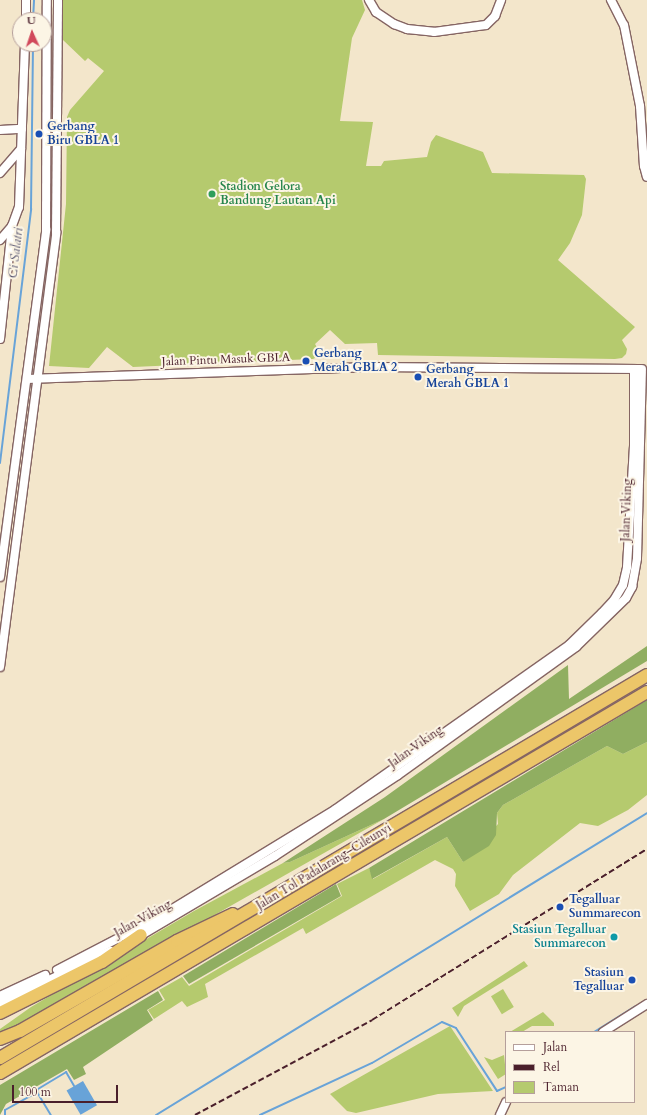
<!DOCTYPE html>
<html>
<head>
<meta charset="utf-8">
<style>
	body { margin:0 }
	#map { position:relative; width:647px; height:1115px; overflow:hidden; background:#f3e6cb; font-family:Cardo,serif }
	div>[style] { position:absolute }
	.green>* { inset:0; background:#b5ca6e; transform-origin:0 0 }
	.forest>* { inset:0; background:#90ae61 }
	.water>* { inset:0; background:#68a3d8; transform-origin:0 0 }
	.stream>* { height:2px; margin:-1px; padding:0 1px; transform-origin:1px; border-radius:1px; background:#68a3d8 }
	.roads { filter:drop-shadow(1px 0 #856563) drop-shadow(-1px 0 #856563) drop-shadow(0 1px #856563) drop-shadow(0 -1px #856563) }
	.minor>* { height:8px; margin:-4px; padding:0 4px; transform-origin:4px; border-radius:4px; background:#fff }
	.highway>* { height:12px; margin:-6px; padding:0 6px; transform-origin:6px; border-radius:6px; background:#ecc669 }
	.rail>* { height:2px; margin-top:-1px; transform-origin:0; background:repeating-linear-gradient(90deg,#4a1f2b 0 6px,transparent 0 9px) }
	.dots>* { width:11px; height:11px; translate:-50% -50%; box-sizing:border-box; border:2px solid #fcf5e5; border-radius:50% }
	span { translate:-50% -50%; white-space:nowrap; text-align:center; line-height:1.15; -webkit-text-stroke:4px #fcf5e5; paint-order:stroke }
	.transit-label { font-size:12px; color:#164399; font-weight:700 }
	.left { translate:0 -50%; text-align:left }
	.right { translate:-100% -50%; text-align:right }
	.leisure-label { font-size:12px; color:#27864d; font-weight:700 }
	.street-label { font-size:12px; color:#4a1f2b }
	.culture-label { font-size:12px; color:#0d838f; font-weight:700 }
	.water-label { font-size:13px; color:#565470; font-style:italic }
	.legend { position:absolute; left:505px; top:1031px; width:130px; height:72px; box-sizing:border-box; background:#fcf5e5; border:1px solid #b59f9b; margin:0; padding:5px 7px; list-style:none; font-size:12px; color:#4a1f2b }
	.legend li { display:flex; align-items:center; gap:8px; height:20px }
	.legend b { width:20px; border:1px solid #b59f9b }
	.north { position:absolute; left:12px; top:12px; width:40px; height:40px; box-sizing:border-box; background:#fcf5e5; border:1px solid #b59f9b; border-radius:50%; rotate:357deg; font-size:11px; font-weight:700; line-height:16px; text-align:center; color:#4a1f2b }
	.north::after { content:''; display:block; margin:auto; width:14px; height:18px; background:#d1495b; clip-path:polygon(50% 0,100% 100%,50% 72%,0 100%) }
	.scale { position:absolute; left:12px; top:1085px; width:106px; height:18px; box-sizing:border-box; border:2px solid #4a1f2b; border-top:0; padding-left:5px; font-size:12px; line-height:14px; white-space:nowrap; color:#4a1f2b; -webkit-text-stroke:3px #fcf5e5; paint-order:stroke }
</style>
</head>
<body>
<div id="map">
	<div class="green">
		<div style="clip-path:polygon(63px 0,362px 0,365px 10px,352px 38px,340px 121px,373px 122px,366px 166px,381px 166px,384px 161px,427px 157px,431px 142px,436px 135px,483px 152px,492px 173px,584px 175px,586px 179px,582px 215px,570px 243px,558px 260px,635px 327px,622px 340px,627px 349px,626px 354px,622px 358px,615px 359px,378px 355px,377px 343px,345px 344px,330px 330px,315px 344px,318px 349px,317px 357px,313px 359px,133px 367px,107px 347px,89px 368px,49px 366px,66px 204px,67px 117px,70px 110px,104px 71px,88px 58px,85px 61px,63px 40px)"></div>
		<div style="clip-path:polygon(647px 742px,647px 795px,628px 810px,598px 826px,580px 823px,513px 875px,499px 894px,470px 911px,455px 886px,456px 874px,453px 869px,435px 860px,306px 934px,303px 928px,205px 984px,208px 997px,187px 1007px,182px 1001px,154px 1019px,148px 1010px,165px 1000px,159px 990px,182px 977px,189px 986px,342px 896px,337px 884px,369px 868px,373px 879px,447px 837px,463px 862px,498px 824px,497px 813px,503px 805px,607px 746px,623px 754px)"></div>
		<div style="clip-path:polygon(384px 819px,10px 1031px,0 1035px,0 1029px,31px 1007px,194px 911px,283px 863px,290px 862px)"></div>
		<div style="clip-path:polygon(524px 961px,528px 966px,464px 1006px,458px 1017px,452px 1008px)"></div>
		<div style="left:503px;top:989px;width:21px;height:14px;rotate:59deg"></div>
		<div style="clip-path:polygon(543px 1012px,554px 1023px,554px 1026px,532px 1026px,522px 1032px,510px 1032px)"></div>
		<div style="clip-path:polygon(450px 1026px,493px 1091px,438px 1094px,356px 1113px,347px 1111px,330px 1094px)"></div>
		<div style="clip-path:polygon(504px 1055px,506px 1074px,498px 1079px,484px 1057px,492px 1060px)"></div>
	</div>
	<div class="forest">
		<div style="clip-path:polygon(647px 646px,647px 661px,384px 819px,290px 862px,283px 863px,385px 797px,568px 665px,569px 699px)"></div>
		<div style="clip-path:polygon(647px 700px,647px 742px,623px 754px,607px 746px,503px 805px,497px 813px,496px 835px,489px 846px,463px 862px,447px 837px,372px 879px,369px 868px)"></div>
		<div style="clip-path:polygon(336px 884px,341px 896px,189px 984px,183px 976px)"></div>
		<div style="clip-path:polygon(158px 991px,163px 1000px,147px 1010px,153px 1020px,83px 1067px,86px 1074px,74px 1080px,67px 1069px,6px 1104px,0 1115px,0 1085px)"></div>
	</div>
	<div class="water">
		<div style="left:83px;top:1081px;width:28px;height:19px;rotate:60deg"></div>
	</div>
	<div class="stream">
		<div style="left:33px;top:20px;width:20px;rotate:-87deg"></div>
		<div style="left:0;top:463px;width:256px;rotate:-83deg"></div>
		<div style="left:31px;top:209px;width:165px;rotate:-89.3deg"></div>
		<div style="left:594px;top:1032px;width:49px;rotate:-31.8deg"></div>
		<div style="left:37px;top:1092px;width:3px;rotate:-72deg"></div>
		<div style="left:38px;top:1089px;width:33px;rotate:-31deg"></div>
		<div style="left:66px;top:1072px;width:16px;rotate:60deg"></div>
		<div style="left:5px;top:1115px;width:5px;rotate:-90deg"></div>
		<div style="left:5px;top:1110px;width:37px;rotate:-29deg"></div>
		<div style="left:37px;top:1092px;width:27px;rotate:59deg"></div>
		<div style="left:156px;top:1115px;width:576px;rotate:-31.59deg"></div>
		<div style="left:260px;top:1115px;width:123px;rotate:-24.9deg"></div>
		<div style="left:372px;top:1063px;width:81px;rotate:-30.4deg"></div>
		<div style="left:442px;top:1022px;width:15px;rotate:23deg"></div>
		<div style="left:456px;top:1028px;width:75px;rotate:56.9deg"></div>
		<div style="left:497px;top:1091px;width:10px;rotate:-24deg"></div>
	</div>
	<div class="roads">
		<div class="minor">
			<div style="left:369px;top:0;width:14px;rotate:60deg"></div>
			<div style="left:376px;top:12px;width:22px;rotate:34deg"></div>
			<div style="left:394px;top:24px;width:14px;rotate:21deg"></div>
			<div style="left:407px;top:29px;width:27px;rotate:6deg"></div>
			<div style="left:434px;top:32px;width:52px;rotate:-7.7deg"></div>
			<div style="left:486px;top:25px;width:13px;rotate:-45deg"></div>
			<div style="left:495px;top:16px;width:17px;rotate:-69deg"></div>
			<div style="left:611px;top:0;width:28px;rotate:63deg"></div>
			<div style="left:624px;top:25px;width:83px;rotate:78.8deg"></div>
			<div style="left:640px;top:106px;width:60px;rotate:86.2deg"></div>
			<div style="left:644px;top:166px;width:11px;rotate:75deg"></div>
			<div style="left:26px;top:20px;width:20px;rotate:-90deg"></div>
			<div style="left:0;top:130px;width:22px;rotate:-3deg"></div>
			<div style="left:0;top:173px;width:32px;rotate:-49deg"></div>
			<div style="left:0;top:240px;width:18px;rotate:-49deg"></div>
			<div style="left:0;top:339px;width:114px;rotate:-83.9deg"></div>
			<div style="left:12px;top:226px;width:20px;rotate:-70deg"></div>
			<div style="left:19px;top:207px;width:163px;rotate:-87.9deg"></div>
			<div style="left:27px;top:379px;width:343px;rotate:-2deg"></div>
			<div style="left:370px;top:367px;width:270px;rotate:0.4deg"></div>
			<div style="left:0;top:577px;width:350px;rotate:-82.4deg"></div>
			<div style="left:46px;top:230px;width:230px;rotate:-89.8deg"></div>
			<div style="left:0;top:667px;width:438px;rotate:-82.6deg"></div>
			<div style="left:56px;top:233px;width:233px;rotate:-89.5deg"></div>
			<div style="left:138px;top:937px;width:159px;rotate:-30.6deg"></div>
			<div style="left:275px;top:856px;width:147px;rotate:-33.4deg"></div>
			<div style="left:398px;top:775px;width:219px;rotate:-35.7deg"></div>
			<div style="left:576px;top:647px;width:70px;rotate:-44.4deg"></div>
			<div style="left:626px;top:598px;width:13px;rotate:-61deg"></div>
			<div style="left:632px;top:587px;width:29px;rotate:-80deg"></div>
			<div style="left:637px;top:558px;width:189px;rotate:-88.5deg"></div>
			<div style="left:57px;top:970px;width:117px;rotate:-27.4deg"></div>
			<div style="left:161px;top:916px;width:205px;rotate:-31.4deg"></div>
			<div style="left:336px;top:809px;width:285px;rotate:-35.1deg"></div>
			<div style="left:569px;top:645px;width:46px;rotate:-44.1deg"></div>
			<div style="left:602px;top:613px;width:18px;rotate:-47deg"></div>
			<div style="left:614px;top:600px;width:17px;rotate:-59deg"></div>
			<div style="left:623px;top:585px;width:18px;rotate:-77deg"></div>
			<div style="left:627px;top:567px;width:123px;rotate:-86.7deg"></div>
			<div style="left:634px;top:444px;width:75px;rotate:-90deg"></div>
			<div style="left:0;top:996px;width:50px;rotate:-25deg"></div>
			<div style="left:0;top:1003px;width:122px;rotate:-25.3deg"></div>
			<div style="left:603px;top:1032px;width:52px;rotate:-32.5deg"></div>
			<div style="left:500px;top:1115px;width:14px;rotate:-65deg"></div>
		</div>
		<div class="highway">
			<div style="left:0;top:1013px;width:114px;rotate:-26.6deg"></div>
			<div style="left:102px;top:962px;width:47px;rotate:-34.7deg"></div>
			<div style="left:0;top:1039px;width:22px;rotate:-22deg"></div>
			<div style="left:20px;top:1031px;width:181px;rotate:-29.8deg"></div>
			<div style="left:177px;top:941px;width:62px;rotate:-25.7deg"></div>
			<div style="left:0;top:1058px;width:752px;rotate:-30.62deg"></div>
			<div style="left:0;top:1073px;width:751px;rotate:-30.49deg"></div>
		</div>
	</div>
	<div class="rail">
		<div style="left:195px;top:1115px;width:201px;rotate:-28.2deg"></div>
		<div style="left:372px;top:1020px;width:324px;rotate:-31.9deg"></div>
	</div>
	<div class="dots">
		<div style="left:39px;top:134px;background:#1a4fb4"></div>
		<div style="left:212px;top:194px;background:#2e9e5b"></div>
		<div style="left:306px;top:361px;background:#1a4fb4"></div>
		<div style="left:418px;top:377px;background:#1a4fb4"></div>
		<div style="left:560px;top:907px;background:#1a4fb4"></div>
		<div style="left:614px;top:937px;background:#0f9aa8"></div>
		<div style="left:632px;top:980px;background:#1a4fb4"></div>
	</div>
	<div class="transit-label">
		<span class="left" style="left:47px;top:134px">Gerbang<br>Biru GBLA 1</span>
		<span class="left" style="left:314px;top:361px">Gerbang<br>Merah GBLA 2</span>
		<span class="left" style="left:426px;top:377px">Gerbang<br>Merah GBLA 1</span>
		<span class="left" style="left:569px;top:907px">Tegalluar<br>Summarecon</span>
		<span class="right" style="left:624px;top:980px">Stasiun<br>Tegalluar</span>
	</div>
	<div class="leisure-label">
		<span class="left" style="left:220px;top:194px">Stadion Gelora<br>Bandung Lautan Api</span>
	</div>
	<div class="street-label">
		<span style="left:226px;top:360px;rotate:-2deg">Jalan Pintu Masuk GBLA</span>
		<span style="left:627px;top:510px;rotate:-88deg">Jalan Viking</span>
		<span style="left:416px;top:747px;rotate:-35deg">Jalan Viking</span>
		<span style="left:324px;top:867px;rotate:-31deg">Jalan Tol Padalarang–Cileunyi</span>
		<span style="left:143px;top:919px;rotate:-29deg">Jalan Viking</span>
	</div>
	<div class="culture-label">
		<span class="right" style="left:606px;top:937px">Stasiun Tegalluar<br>Summarecon</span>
	</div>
	<div class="water-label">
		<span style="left:16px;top:253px;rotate:-83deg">Ci Salatri</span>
	</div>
	<ul class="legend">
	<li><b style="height:5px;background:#fff"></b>Jalan</li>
	<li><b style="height:5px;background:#4a1f2b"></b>Rel</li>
	<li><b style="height:11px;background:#b5ca6e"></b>Taman</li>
	</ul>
	<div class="north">U</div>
	<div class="scale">100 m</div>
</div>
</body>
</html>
